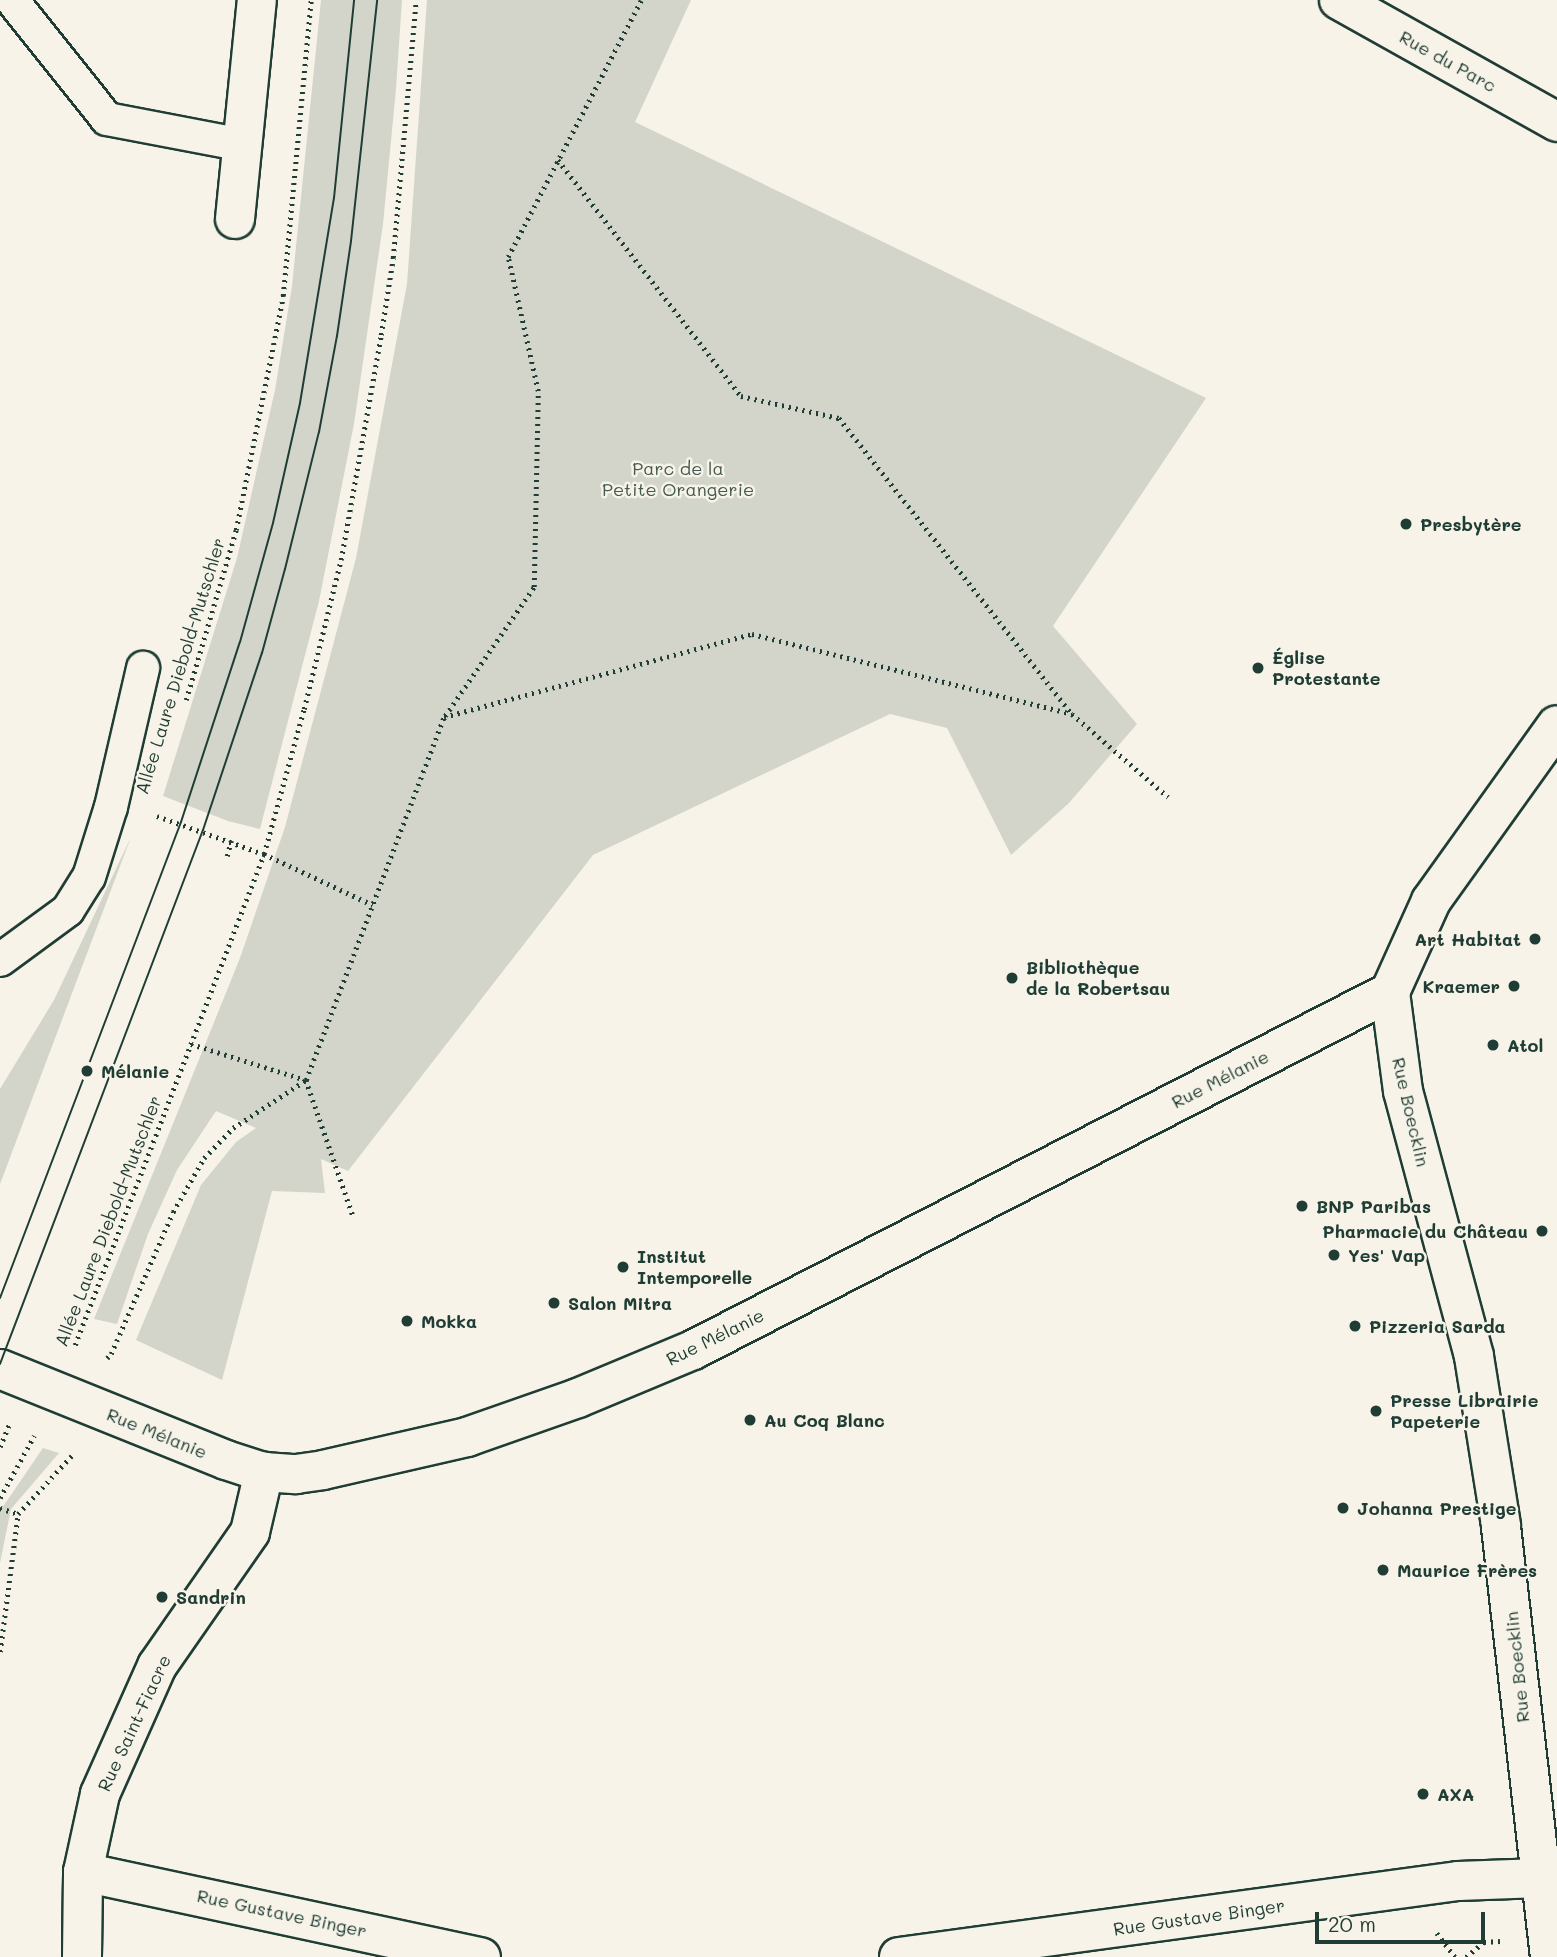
<!DOCTYPE html>
<html>
<head>
<meta charset="utf-8">
<style>
	body { margin:0 }
	#map { position:relative; width:1557px; height:1957px; overflow:hidden; background:#f7f3e8; font-family:Mali,sans-serif }
	div>[style] { position:absolute }
	.green>* { inset:0; background:#d3d5ca }
	.path>* { height:4.5px; margin-top:-2.25px; transform-origin:0; background:repeating-linear-gradient(90deg,#1f3d34 0 2px,transparent 0 7px) }
	.roads { filter:drop-shadow(2px 0 #1f3d34) drop-shadow(-2px 0 #1f3d34) drop-shadow(0 2px #1f3d34) drop-shadow(0 -2px #1f3d34) }
	.service>* { height:32px; margin:-16px; padding:0 16px; transform-origin:16px; border-radius:16px; background:#f7f3e8 }
	.minor>* { height:38px; margin:-19px; padding:0 19px; transform-origin:19px; border-radius:19px; background:#f7f3e8 }
	.secondary>* { height:38px; margin:-19px; padding:0 19px; transform-origin:19px; border-radius:19px; background:#f7f3e8 }
	.tram>* { height:2px; margin:-1px; padding:0 1px; transform-origin:1px; border-radius:1px; background:#1f3d34 }
	.dots>* { width:19px; height:19px; translate:-50% -50%; box-sizing:border-box; border:4px solid #f7f3e8; border-radius:50% }
	span { translate:-50% -50%; white-space:nowrap; text-align:center; line-height:1.15; -webkit-text-stroke:5px #f7f3e8; paint-order:stroke }
	.street-label { font-size:18px; color:#1f3d34 }
	.park-label { font-size:18px; color:#435b52 }
	.poi-label { font-size:18px; color:#1f3d34; font-weight:700 }
	.left { translate:0 -50%; text-align:left }
	.right { translate:-100% -50%; text-align:right }
	.scale { position:absolute; left:1315px; top:1912px; width:170px; height:32px; box-sizing:border-box; border:4px solid #1f3d34; border-top:0; padding-left:9px; font-size:21px; line-height:24px; white-space:nowrap; color:#1f3d34; -webkit-text-stroke:5px #f7f3e8; paint-order:stroke }
</style>
</head>
<body>
<div id="map">
	<div class="green">
		<div style="clip-path:polygon(321px 0,402px 0,396px 89px,383px 224px,354px 424px,319px 601px,260px 829px,228px 821px,163px 796px,237px 558px,275px 390px,292px 286px)"></div>
		<div style="clip-path:polygon(427px 0,691px 0,635px 122px,1206px 398px,1053px 626px,1137px 724px,1069px 803px,1011px 855px,947px 728px,890px 714px,593px 855px,348px 1171px,321px 1159px,325px 1193px,272px 1191px,222px 1380px,136px 1340px,201px 1185px,236px 1142px,256px 1128px,216px 1111px,177px 1170px,148px 1234px,117px 1324px,94px 1319px,240px 958px,285px 827px,356px 558px,407px 284px)"></div>
		<div style="clip-path:polygon(131px 837px,0 1184px,0 1089px,54px 1000px)"></div>
		<div style="clip-path:polygon(43px 1448px,59px 1453px,11px 1509px,0 1563px,0 1511px)"></div>
	</div>
	<div class="path">
		<div style="left:558px;top:160px;width:299px;rotate:52.2deg"></div>
		<div style="left:741px;top:396px;width:100px;rotate:12.7deg"></div>
		<div style="left:839px;top:418px;width:377px;rotate:51.8deg"></div>
		<div style="left:1072px;top:714px;width:127px;rotate:40.8deg"></div>
		<div style="left:186px;top:700px;width:177px;rotate:-73.6deg"></div>
		<div style="left:236px;top:530px;width:239px;rotate:-78.6deg"></div>
		<div style="left:283px;top:296px;width:297px;rotate:-84.6deg"></div>
		<div style="left:445px;top:716px;width:157px;rotate:-55.4deg"></div>
		<div style="left:534px;top:587px;width:196px;rotate:-88.8deg"></div>
		<div style="left:538px;top:391px;width:137px;rotate:-102.6deg"></div>
		<div style="left:508px;top:257px;width:289px;rotate:-62.6deg"></div>
		<div style="left:157px;top:816px;width:114px;rotate:19.6deg"></div>
		<div style="left:264px;top:854px;width:120px;rotate:25.1deg"></div>
		<div style="left:227px;top:856px;width:16px;rotate:-75deg"></div>
		<div style="left:191px;top:1044px;width:121px;rotate:17.4deg"></div>
		<div style="left:306px;top:1080px;width:388px;rotate:-69.2deg"></div>
		<div style="left:444px;top:717px;width:319px;rotate:-15.1deg"></div>
		<div style="left:752px;top:634px;width:330px;rotate:14deg"></div>
		<div style="left:75px;top:1345px;width:526px;rotate:-68.95deg"></div>
		<div style="left:264px;top:854px;width:150px;rotate:-74.6deg"></div>
		<div style="left:304px;top:709px;width:154px;rotate:-76.1deg"></div>
		<div style="left:341px;top:560px;width:229px;rotate:-79.9deg"></div>
		<div style="left:381px;top:335px;width:78px;rotate:-81.1deg"></div>
		<div style="left:393px;top:258px;width:259px;rotate:-84.9deg"></div>
		<div style="left:107px;top:1358px;width:6px;rotate:-45deg"></div>
		<div style="left:111px;top:1354px;width:155px;rotate:-66.4deg"></div>
		<div style="left:173px;top:1212px;width:62px;rotate:-60.1deg"></div>
		<div style="left:204px;top:1158px;width:42px;rotate:-46deg"></div>
		<div style="left:233px;top:1128px;width:87px;rotate:-33.3deg"></div>
		<div style="left:306px;top:1080px;width:144px;rotate:70.9deg"></div>
		<div style="left:0;top:1447px;width:24px;rotate:-68deg"></div>
		<div style="left:0;top:1498px;width:71px;rotate:-61.3deg"></div>
		<div style="left:0;top:1508px;width:19px;rotate:18deg"></div>
		<div style="left:0;top:1652px;width:139px;rotate:-82.6deg"></div>
		<div style="left:18px;top:1514px;width:83px;rotate:-47.4deg"></div>
		<div style="left:1437px;top:1933px;width:30px;rotate:53deg"></div>
		<div style="left:1466px;top:1957px;width:23px;rotate:-40deg"></div>
		<div style="left:1484px;top:1942px;width:16px;rotate:-4deg"></div>
	</div>
	<div class="roads">
		<div class="service">
			<div style="left:12px;top:0;width:152px;rotate:51.4deg"></div>
			<div style="left:107px;top:119px;width:138px;rotate:10.8deg"></div>
			<div style="left:0;top:960px;width:84px;rotate:-36.3deg"></div>
			<div style="left:68px;top:910px;width:39px;rotate:-58deg"></div>
			<div style="left:89px;top:877px;width:73px;rotate:-72.6deg"></div>
			<div style="left:111px;top:807px;width:143px;rotate:-77deg"></div>
		</div>
		<div class="minor">
			<div style="left:1339px;top:0;width:250px;rotate:29.2deg"></div>
			<div style="left:235px;top:219px;width:220px;rotate:-84.3deg"></div>
			<div style="left:0;top:1369px;width:244px;rotate:21.9deg"></div>
			<div style="left:226px;top:1460px;width:40px;rotate:18deg"></div>
			<div style="left:264px;top:1472px;width:32px;rotate:4deg"></div>
			<div style="left:296px;top:1474px;width:27px;rotate:-8deg"></div>
			<div style="left:323px;top:1470px;width:148px;rotate:-12.9deg"></div>
			<div style="left:467px;top:1437px;width:118px;rotate:-19.4deg"></div>
			<div style="left:578px;top:1398px;width:125px;rotate:-22.7deg"></div>
			<div style="left:693px;top:1350px;width:784px;rotate:-27.19deg"></div>
			<div style="left:83px;top:1872px;width:407px;rotate:12.1deg"></div>
			<div style="left:82px;top:1957px;width:85px;rotate:-89.3deg"></div>
			<div style="left:83px;top:1872px;width:80px;rotate:-77.7deg"></div>
			<div style="left:100px;top:1794px;width:140px;rotate:-66deg"></div>
			<div style="left:157px;top:1666px;width:163px;rotate:-55.2deg"></div>
			<div style="left:250px;top:1532px;width:62px;rotate:-76.9deg"></div>
			<div style="left:899px;top:1957px;width:564px;rotate:-7.74deg"></div>
			<div style="left:1458px;top:1881px;width:83px;rotate:-2.1deg"></div>
		</div>
		<div class="secondary">
			<div style="left:1550px;top:1957px;width:435px;rotate:-96.5deg"></div>
			<div style="left:1501px;top:1525px;width:171px;rotate:-99.1deg"></div>
			<div style="left:1474px;top:1356px;width:274px;rotate:-105deg"></div>
			<div style="left:1403px;top:1091px;width:100px;rotate:-97.5deg"></div>
			<div style="left:1390px;top:992px;width:100px;rotate:-65.7deg"></div>
			<div style="left:1431px;top:901px;width:216px;rotate:-54.4deg"></div>
		</div>
	</div>
	<div class="tram">
		<div style="left:0;top:1298px;width:509px;rotate:-69.18deg"></div>
		<div style="left:181px;top:822px;width:189px;rotate:-71.9deg"></div>
		<div style="left:240px;top:642px;width:123px;rotate:-74.5deg"></div>
		<div style="left:273px;top:523px;width:123px;rotate:-77.3deg"></div>
		<div style="left:300px;top:403px;width:208px;rotate:-80.6deg"></div>
		<div style="left:334px;top:198px;width:199px;rotate:-84.2deg"></div>
		<div style="left:0;top:1364px;width:571px;rotate:-69.19deg"></div>
		<div style="left:203px;top:830px;width:187px;rotate:-71.6deg"></div>
		<div style="left:262px;top:653px;width:87px;rotate:-74.7deg"></div>
		<div style="left:285px;top:569px;width:141px;rotate:-76.1deg"></div>
		<div style="left:319px;top:432px;width:98px;rotate:-79.4deg"></div>
		<div style="left:337px;top:336px;width:96px;rotate:-81.6deg"></div>
		<div style="left:351px;top:241px;width:242px;rotate:-83.8deg"></div>
	</div>
	<div class="dots">
		<div style="left:1406px;top:524px;background:#1f3d34"></div>
		<div style="left:1258px;top:668px;background:#1f3d34"></div>
		<div style="left:1535px;top:939px;background:#1f3d34"></div>
		<div style="left:1012px;top:978px;background:#1f3d34"></div>
		<div style="left:1514px;top:986px;background:#1f3d34"></div>
		<div style="left:1493px;top:1045px;background:#1f3d34"></div>
		<div style="left:87px;top:1071px;background:#1f3d34"></div>
		<div style="left:1302px;top:1206px;background:#1f3d34"></div>
		<div style="left:1542px;top:1231px;background:#1f3d34"></div>
		<div style="left:1334px;top:1255px;background:#1f3d34"></div>
		<div style="left:623px;top:1267px;background:#1f3d34"></div>
		<div style="left:554px;top:1303px;background:#1f3d34"></div>
		<div style="left:407px;top:1321px;background:#1f3d34"></div>
		<div style="left:1355px;top:1326px;background:#1f3d34"></div>
		<div style="left:1376px;top:1411px;background:#1f3d34"></div>
		<div style="left:750px;top:1420px;background:#1f3d34"></div>
		<div style="left:1343px;top:1508px;background:#1f3d34"></div>
		<div style="left:1383px;top:1570px;background:#1f3d34"></div>
		<div style="left:162px;top:1597px;background:#1f3d34"></div>
		<div style="left:1423px;top:1794px;background:#1f3d34"></div>
	</div>
	<div class="street-label">
		<span style="left:1448px;top:61px;rotate:29deg">Rue du Parc</span>
		<span style="left:180px;top:666px;rotate:-73deg">Allée Laure Diebold-Mutschler</span>
		<span style="left:1220px;top:1079px;rotate:-27deg">Rue Mélanie</span>
		<span style="left:1411px;top:1112px;rotate:77deg">Rue Boecklin</span>
		<span style="left:108px;top:1221px;rotate:-69deg">Allée Laure Diebold-Mutschler</span>
		<span style="left:715px;top:1337px;rotate:-26deg">Rue Mélanie</span>
		<span style="left:157px;top:1433px;rotate:22deg">Rue Mélanie</span>
		<span style="left:1517px;top:1667px;rotate:-96deg">Rue Boecklin</span>
		<span style="left:134px;top:1723px;rotate:-65deg">Rue Saint-Fiacre</span>
		<span style="left:282px;top:1913px;rotate:12deg">Rue Gustave Binger</span>
		<span style="left:1199px;top:1917px;rotate:-8deg">Rue Gustave Binger</span>
	</div>
	<div class="park-label">
		<span style="left:678px;top:479px">Parc de la<br>Petite Orangerie</span>
	</div>
	<div class="poi-label">
		<span class="left" style="left:1420px;top:524px">Presbytère</span>
		<span class="left" style="left:1272px;top:668px">Église<br>Protestante</span>
		<span class="right" style="left:1521px;top:939px">Art Habitat</span>
		<span class="left" style="left:1026px;top:978px">Bibliothèque<br>de la Robertsau</span>
		<span class="right" style="left:1500px;top:986px">Kraemer</span>
		<span class="left" style="left:1507px;top:1045px">Atol</span>
		<span class="left" style="left:101px;top:1071px">Mélanie</span>
		<span class="left" style="left:1316px;top:1206px">BNP Paribas</span>
		<span class="right" style="left:1528px;top:1231px">Pharmacie du Château</span>
		<span class="left" style="left:1348px;top:1255px">Yes' Vap</span>
		<span class="left" style="left:637px;top:1267px">Institut<br>Intemporelle</span>
		<span class="left" style="left:568px;top:1303px">Salon Mitra</span>
		<span class="left" style="left:421px;top:1321px">Mokka</span>
		<span class="left" style="left:1369px;top:1326px">Pizzeria Sarda</span>
		<span class="left" style="left:1390px;top:1411px">Presse Librairie<br>Papeterie</span>
		<span class="left" style="left:764px;top:1420px">Au Coq Blanc</span>
		<span class="left" style="left:1357px;top:1508px">Johanna Prestige</span>
		<span class="left" style="left:1397px;top:1570px">Maurice Frères</span>
		<span class="left" style="left:176px;top:1597px">Sandrin</span>
		<span class="left" style="left:1437px;top:1794px">AXA</span>
	</div>
	<div class="scale">20 m</div>
</div>
</body>
</html>
